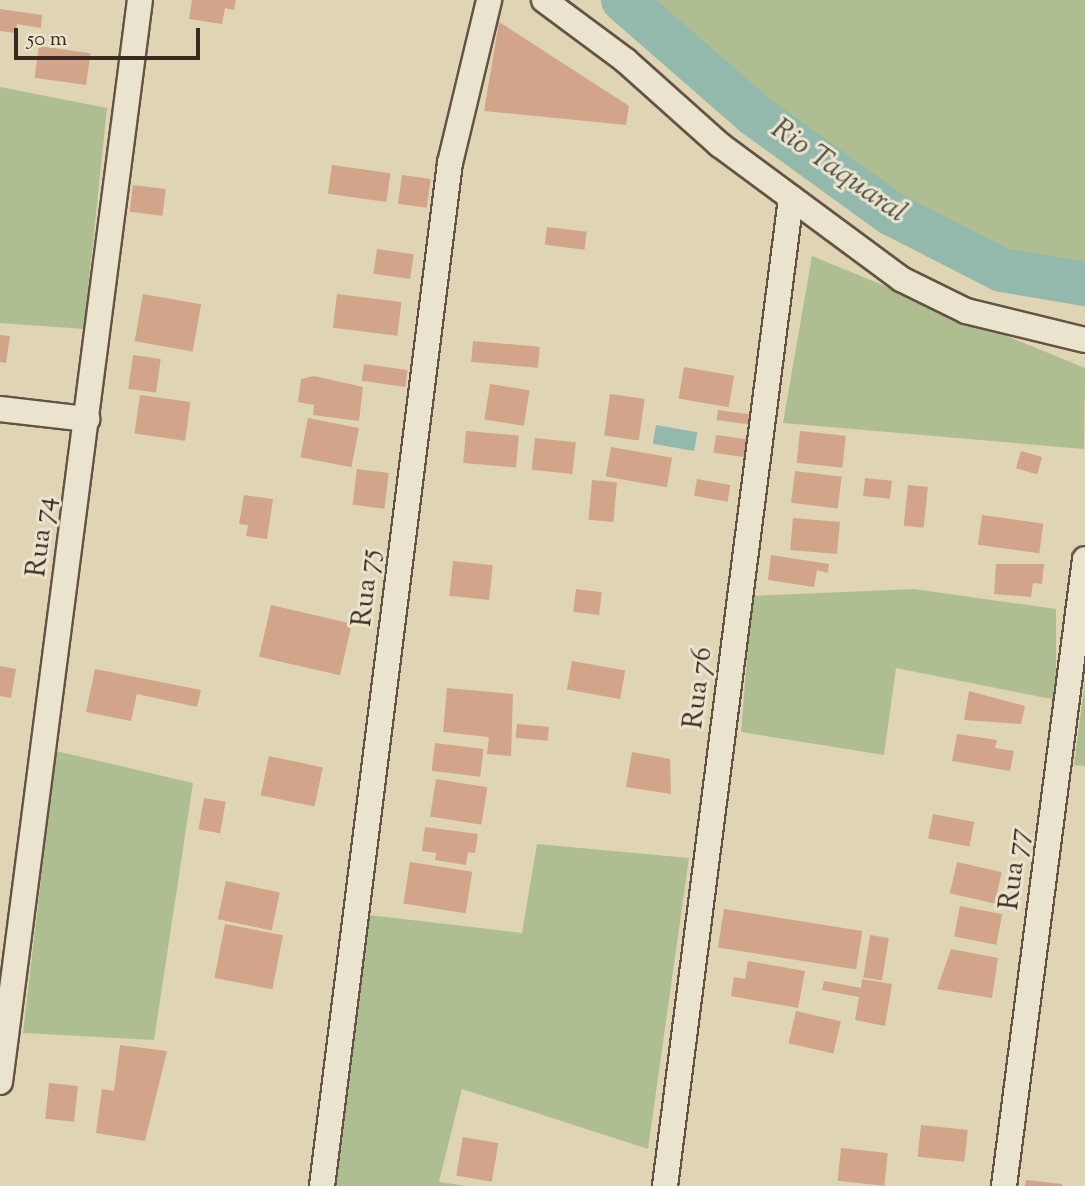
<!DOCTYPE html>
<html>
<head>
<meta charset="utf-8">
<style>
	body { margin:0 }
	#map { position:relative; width:1085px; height:1186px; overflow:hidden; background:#dfd5b5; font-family:"Sorts Mill Goudy",serif }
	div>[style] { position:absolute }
	.green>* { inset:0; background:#afbe90 }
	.water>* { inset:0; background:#93b9ad; transform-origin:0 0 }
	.river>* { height:44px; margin:-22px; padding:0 22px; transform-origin:22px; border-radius:22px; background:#93b9ad }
	.building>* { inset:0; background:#d2a48a; transform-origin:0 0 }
	.roads { filter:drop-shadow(2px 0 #645344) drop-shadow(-2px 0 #645344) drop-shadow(0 2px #645344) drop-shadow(0 -2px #645344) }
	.minor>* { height:24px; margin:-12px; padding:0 12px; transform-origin:12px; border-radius:12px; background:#eae4cf }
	span { translate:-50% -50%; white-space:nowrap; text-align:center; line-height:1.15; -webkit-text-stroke:6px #eae4cf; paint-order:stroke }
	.street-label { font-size:28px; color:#3b281e }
	.water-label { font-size:30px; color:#514c42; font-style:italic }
	.scale { position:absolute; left:14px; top:28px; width:186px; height:32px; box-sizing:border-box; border:4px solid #3b281e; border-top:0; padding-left:9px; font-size:21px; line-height:24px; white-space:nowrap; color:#3b281e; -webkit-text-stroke:5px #eae4cf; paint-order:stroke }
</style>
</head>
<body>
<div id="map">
	<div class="green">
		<div style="clip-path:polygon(645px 0,1085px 0,1085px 271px,1006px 257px,890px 207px)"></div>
		<div style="clip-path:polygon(0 87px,107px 108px,84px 329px,0 323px)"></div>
		<div style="clip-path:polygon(812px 256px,1085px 368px,1084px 449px,783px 423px)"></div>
		<div style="clip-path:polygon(914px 589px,1056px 609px,1056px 700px,896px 668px,884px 755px,741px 732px,752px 596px)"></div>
		<div style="clip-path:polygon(1085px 680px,1085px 766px,1074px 765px)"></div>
		<div style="clip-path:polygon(56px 751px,193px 783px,154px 1040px,23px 1033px)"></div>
		<div style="clip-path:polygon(537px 844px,689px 858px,648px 1149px,462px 1089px,439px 1182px,467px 1186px,333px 1186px,369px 915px,522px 933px)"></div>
	</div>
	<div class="water">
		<div style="left:656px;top:425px;width:42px;height:19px;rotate:10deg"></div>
	</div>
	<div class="river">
		<div style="left:623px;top:0;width:175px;rotate:41.1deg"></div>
		<div style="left:755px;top:115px;width:169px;rotate:35.9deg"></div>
		<div style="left:892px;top:214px;width:123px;rotate:27deg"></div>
		<div style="left:1002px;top:270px;width:84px;rotate:9.6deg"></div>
	</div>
	<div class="building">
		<div style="clip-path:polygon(192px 0,236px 0,234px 10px,225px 8px,222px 24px,189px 19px)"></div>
		<div style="clip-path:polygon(0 9px,42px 15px,41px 28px,17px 24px,16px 33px,0 31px)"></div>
		<div style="clip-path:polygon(499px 22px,629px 106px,626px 125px,484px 111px)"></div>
		<div style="left:39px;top:46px;width:52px;height:32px;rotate:8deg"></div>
		<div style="left:332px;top:165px;width:59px;height:29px;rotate:8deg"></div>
		<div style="left:402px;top:175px;width:29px;height:29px;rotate:8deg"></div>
		<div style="left:133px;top:185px;width:33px;height:27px;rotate:7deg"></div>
		<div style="left:547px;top:227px;width:40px;height:18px;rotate:7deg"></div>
		<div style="left:377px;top:249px;width:37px;height:25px;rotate:8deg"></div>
		<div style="left:143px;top:294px;width:59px;height:48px;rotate:10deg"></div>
		<div style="left:337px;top:294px;width:65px;height:34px;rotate:7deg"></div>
		<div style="clip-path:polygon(0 335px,10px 336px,6px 363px,0 362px)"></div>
		<div style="left:473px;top:341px;width:67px;height:21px;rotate:5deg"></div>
		<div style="left:133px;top:355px;width:28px;height:34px;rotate:8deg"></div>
		<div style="left:364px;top:364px;width:44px;height:17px;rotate:8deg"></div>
		<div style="left:684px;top:367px;width:51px;height:32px;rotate:10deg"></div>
		<div style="clip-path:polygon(314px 376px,363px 387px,359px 421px,313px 415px,314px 405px,298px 402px,301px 379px)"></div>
		<div style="left:490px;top:384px;width:40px;height:36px;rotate:9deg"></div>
		<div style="left:610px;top:394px;width:35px;height:42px;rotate:8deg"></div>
		<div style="left:140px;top:395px;width:51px;height:39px;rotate:8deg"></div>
		<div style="left:718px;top:410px;width:35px;height:10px;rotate:8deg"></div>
		<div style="left:308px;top:418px;width:52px;height:40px;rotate:11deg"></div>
		<div style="left:466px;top:431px;width:53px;height:32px;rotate:5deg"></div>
		<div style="left:800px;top:431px;width:46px;height:32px;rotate:6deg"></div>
		<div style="left:716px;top:435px;width:35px;height:18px;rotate:8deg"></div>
		<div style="left:535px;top:438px;width:41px;height:32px;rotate:6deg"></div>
		<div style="left:611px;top:447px;width:62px;height:30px;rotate:10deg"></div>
		<div style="left:1021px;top:451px;width:22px;height:18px;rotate:16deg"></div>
		<div style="left:357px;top:469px;width:32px;height:36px;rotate:7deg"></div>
		<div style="left:795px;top:471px;width:47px;height:32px;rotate:7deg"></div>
		<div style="left:865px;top:478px;width:27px;height:18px;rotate:6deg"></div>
		<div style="left:697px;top:479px;width:34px;height:17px;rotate:10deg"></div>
		<div style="left:592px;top:480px;width:25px;height:40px;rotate:5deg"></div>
		<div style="left:908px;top:485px;width:20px;height:41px;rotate:6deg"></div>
		<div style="clip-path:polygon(244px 495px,273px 499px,267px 539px,246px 536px,248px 525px,239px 524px)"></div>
		<div style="left:982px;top:515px;width:62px;height:30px;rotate:8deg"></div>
		<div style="left:793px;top:518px;width:47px;height:32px;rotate:5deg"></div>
		<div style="clip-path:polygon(771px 555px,829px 564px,828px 573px,817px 570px,814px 587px,768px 580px)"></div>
		<div style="left:453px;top:561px;width:40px;height:35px;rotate:6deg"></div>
		<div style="clip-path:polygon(996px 564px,1044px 564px,1042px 584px,1033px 583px,1031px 597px,994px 594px)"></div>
		<div style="left:576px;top:589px;width:26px;height:23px;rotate:7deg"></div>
		<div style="left:271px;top:605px;width:83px;height:53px;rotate:13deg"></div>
		<div style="left:572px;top:661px;width:54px;height:29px;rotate:10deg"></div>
		<div style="clip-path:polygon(0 666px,16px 669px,11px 698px,0 696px)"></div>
		<div style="clip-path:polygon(95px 669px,201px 690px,197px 707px,137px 694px,131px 721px,86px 712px)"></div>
		<div style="clip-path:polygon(447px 688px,513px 694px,511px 756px,487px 754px,489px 737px,443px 732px)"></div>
		<div style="clip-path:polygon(969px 691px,1025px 706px,1021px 724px,964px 720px)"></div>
		<div style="left:517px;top:724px;width:32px;height:14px;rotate:5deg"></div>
		<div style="clip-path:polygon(957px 734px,997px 740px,995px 748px,1014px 751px,1010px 771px,952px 761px)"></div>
		<div style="left:435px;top:743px;width:49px;height:28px;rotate:7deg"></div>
		<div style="clip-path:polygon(632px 752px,670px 759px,671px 794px,626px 787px)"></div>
		<div style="left:269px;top:756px;width:55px;height:40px;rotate:12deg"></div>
		<div style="left:436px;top:779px;width:52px;height:38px;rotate:9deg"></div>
		<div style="left:204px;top:798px;width:22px;height:32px;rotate:10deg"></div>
		<div style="left:933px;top:814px;width:42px;height:25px;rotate:11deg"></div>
		<div style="clip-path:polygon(425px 827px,478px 834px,475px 853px,468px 852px,466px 865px,435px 860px,436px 853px,422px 851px)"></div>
		<div style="left:410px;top:862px;width:63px;height:42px;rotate:9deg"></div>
		<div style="left:957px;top:862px;width:46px;height:32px;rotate:13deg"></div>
		<div style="left:226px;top:881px;width:55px;height:39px;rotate:12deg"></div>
		<div style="left:960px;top:906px;width:43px;height:31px;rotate:11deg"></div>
		<div style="left:724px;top:909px;width:140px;height:39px;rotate:9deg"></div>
		<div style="left:225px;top:924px;width:59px;height:55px;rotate:11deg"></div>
		<div style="left:870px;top:935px;width:19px;height:43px;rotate:9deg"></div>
		<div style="clip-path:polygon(951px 949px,998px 958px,992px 998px,937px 989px)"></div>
		<div style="clip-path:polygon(748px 961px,805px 971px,798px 1008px,731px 996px,734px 977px,745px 979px)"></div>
		<div style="clip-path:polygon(862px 979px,892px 984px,885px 1026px,855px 1020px,859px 997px,822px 990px,824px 981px,861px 988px)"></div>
		<div style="left:796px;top:1011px;width:46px;height:33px;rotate:13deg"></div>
		<div style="clip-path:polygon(120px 1045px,167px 1051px,145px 1141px,96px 1133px,102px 1089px,114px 1091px)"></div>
		<div style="left:49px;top:1083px;width:29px;height:36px;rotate:6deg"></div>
		<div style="left:921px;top:1125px;width:47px;height:32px;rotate:6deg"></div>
		<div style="left:463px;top:1137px;width:36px;height:39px;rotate:10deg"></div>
		<div style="left:841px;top:1148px;width:47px;height:33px;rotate:6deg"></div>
		<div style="clip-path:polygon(1026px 1180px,1062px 1184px,1062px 1186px,1025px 1186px)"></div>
	</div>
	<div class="roads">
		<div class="minor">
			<div style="left:544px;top:0;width:102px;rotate:36.6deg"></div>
			<div style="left:626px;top:61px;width:126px;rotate:41.8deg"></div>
			<div style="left:720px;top:145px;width:225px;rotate:36.5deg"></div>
			<div style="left:901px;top:279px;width:72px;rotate:26.2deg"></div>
			<div style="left:966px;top:311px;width:122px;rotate:13.7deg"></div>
			<div style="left:0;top:409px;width:88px;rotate:6.6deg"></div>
			<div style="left:0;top:1082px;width:1091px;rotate:-82.63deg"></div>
			<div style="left:322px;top:1186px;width:1031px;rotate:-82.87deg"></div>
			<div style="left:450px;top:163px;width:168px;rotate:-76.5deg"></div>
			<div style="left:665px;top:1186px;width:996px;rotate:-82.73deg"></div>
			<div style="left:1004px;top:1186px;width:632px;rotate:-82.64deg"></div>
		</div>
	</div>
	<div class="street-label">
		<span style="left:42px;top:537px;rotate:-83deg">Rua 74</span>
		<span style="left:367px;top:588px;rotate:-84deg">Rua 75</span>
		<span style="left:699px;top:688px;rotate:-83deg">Rua 76</span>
		<span style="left:1015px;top:869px;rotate:-83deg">Rua 77</span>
	</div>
	<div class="water-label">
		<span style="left:838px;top:172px;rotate:35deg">Rio Taquaral</span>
	</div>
	<div class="scale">50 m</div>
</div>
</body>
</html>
